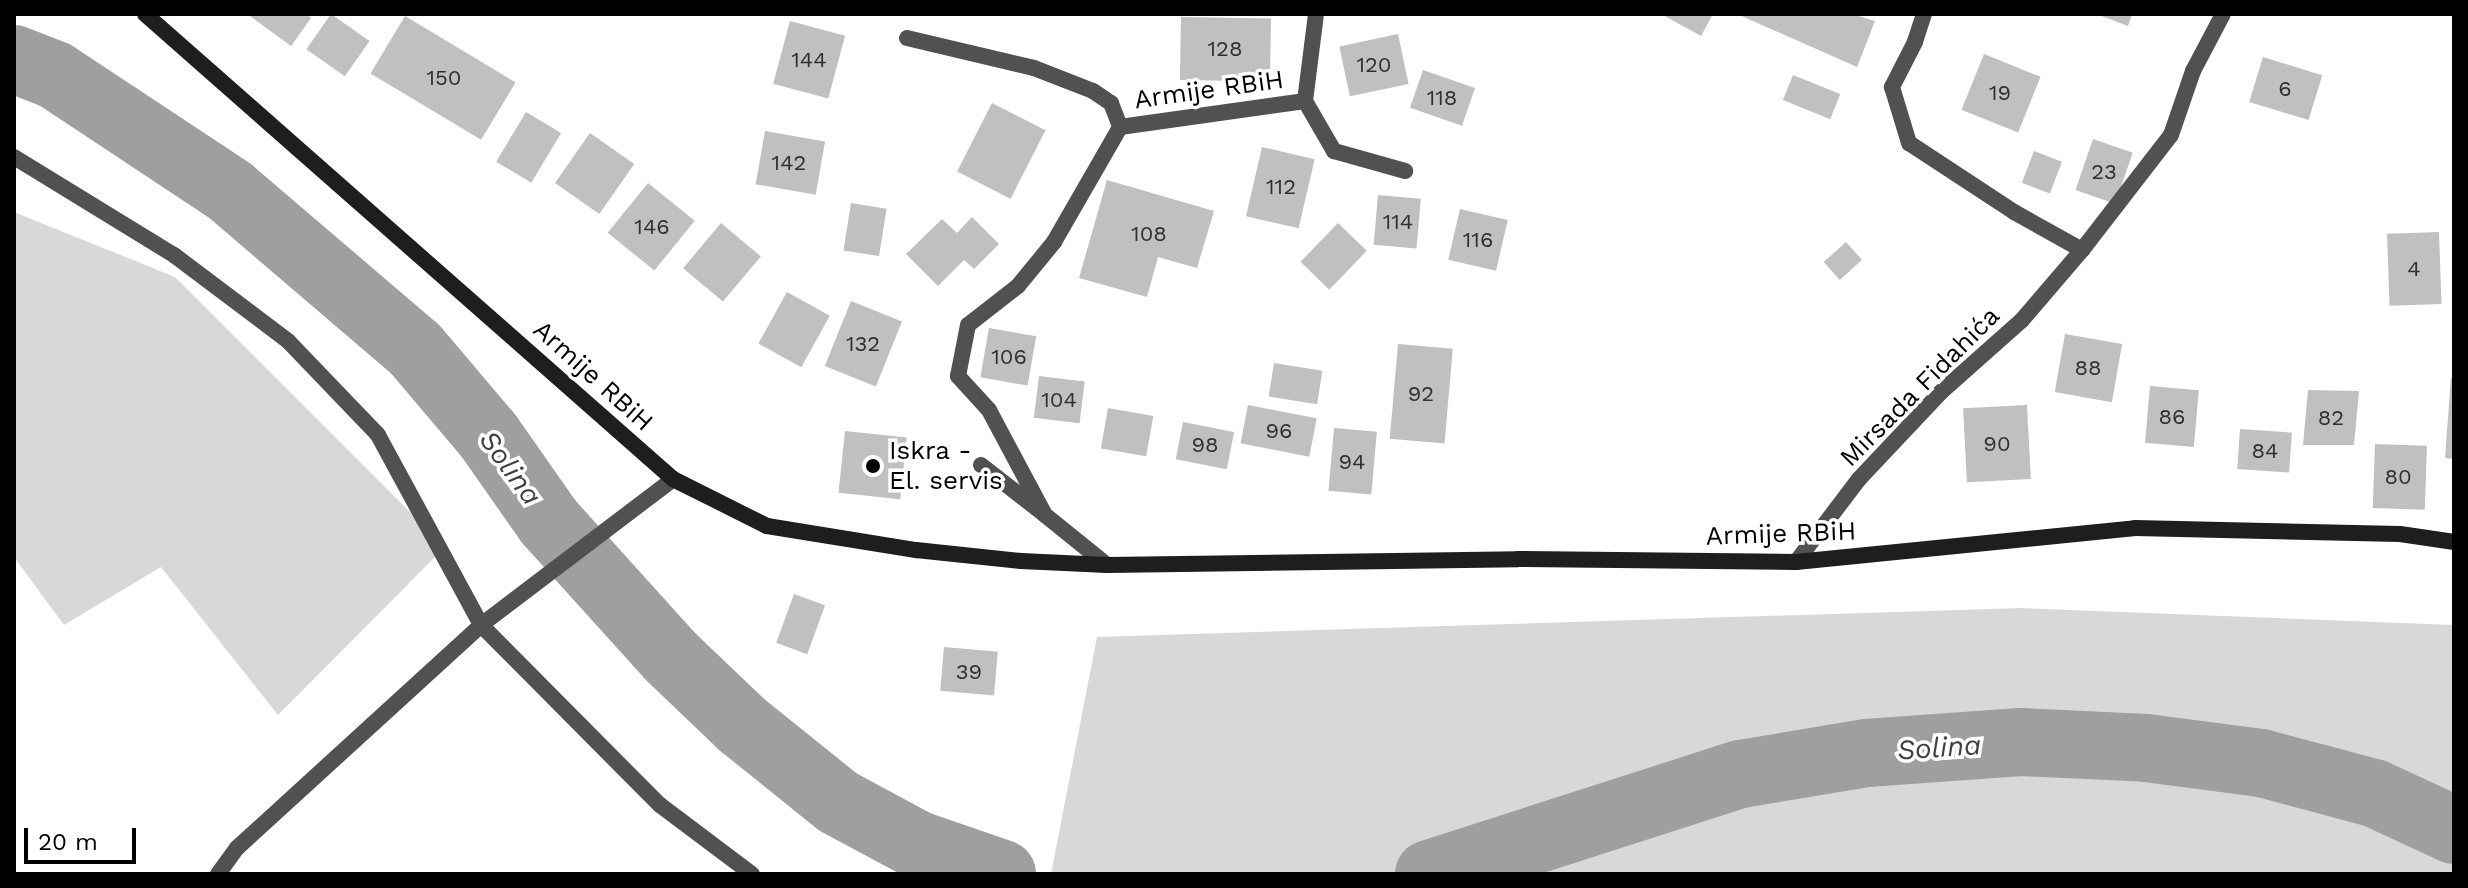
<!DOCTYPE html>
<html>
<head>
<meta charset="utf-8">
<style>
	body { margin:0 }
	#map { position:relative; width:2468px; height:888px; overflow:hidden; background:#fff; font-family:"Work Sans",sans-serif }
	div>[style] { position:absolute }
	.green>* { inset:0; background:#d8d8d8 }
	.river>* { height:68px; margin:-34px; padding:0 34px; transform-origin:34px; border-radius:34px; background:#9f9f9f }
	.building>* { inset:0; background:#c0c0c0; transform-origin:0 0 }
	.service>* { height:16px; margin:-8px; padding:0 8px; transform-origin:8px; border-radius:8px; background:#515151 }
	.pedestrian>* { height:16px; margin:-8px; padding:0 8px; transform-origin:8px; border-radius:8px; background:#515151 }
	.minor>* { height:16px; margin:-8px; padding:0 8px; transform-origin:8px; border-radius:8px; background:#515151 }
	.secondary>* { height:16px; margin:-8px; padding:0 8px; transform-origin:8px; border-radius:8px; background:#1e1e1e }
	.dots>* { width:22px; height:22px; translate:-50% -50%; box-sizing:border-box; border:4px solid #fff; border-radius:50% }
	span { translate:-50% -50%; white-space:nowrap; text-align:center; line-height:1.15; -webkit-text-stroke:7px #fff; paint-order:stroke }
	.number-label { font-size:22px; color:#303030 }
	.number-label span { -webkit-text-stroke-width:0 }
	.street-label { font-size:26px; color:#000 }
	.poi-label { font-size:26px; color:#000 }
	.left { translate:0 -50%; text-align:left }
	.water-label { font-size:28px; color:#404040; font-style:italic }
	.frame { position:absolute; inset:0; border:16px solid #000; pointer-events:none }
	.scale { position:absolute; left:24px; top:828px; width:112px; height:36px; box-sizing:border-box; border:4px solid #000; border-top:0; padding-left:10px; font-size:24px; line-height:28px; white-space:nowrap; color:#000; -webkit-text-stroke:6px #fff; paint-order:stroke }
</style>
</head>
<body>
<div id="map">
	<div class="green">
		<div style="clip-path:polygon(14px 212px,175px 277px,445px 547px,278px 715px,161px 567px,64px 625px,14px 557px)"></div>
		<div style="clip-path:polygon(2022px 608px,2454px 625px,2454px 874px,1051px 874px,1097px 637px)"></div>
	</div>
	<div class="river">
		<div style="left:14px;top:59px;width:44px;rotate:21.3deg"></div>
		<div style="left:55px;top:75px;width:210px;rotate:33.5deg"></div>
		<div style="left:230px;top:191px;width:243px;rotate:40.5deg"></div>
		<div style="left:415px;top:349px;width:113px;rotate:49.7deg"></div>
		<div style="left:488px;top:435px;width:106px;rotate:55deg"></div>
		<div style="left:549px;top:522px;width:182px;rotate:47.9deg"></div>
		<div style="left:671px;top:657px;width:97px;rotate:43.7deg"></div>
		<div style="left:741px;top:724px;width:124px;rotate:38.8deg"></div>
		<div style="left:838px;top:802px;width:91px;rotate:28.3deg"></div>
		<div style="left:918px;top:845px;width:89px;rotate:19deg"></div>
		<div style="left:1429px;top:874px;width:328px;rotate:-17.8deg"></div>
		<div style="left:1741px;top:774px;width:128px;rotate:-9.5deg"></div>
		<div style="left:1867px;top:753px;width:154px;rotate:-4.1deg"></div>
		<div style="left:2021px;top:742px;width:125px;rotate:2.7deg"></div>
		<div style="left:2146px;top:748px;width:116px;rotate:7.4deg"></div>
		<div style="left:2261px;top:763px;width:117px;rotate:14.9deg"></div>
		<div style="left:2374px;top:793px;width:88px;rotate:24.8deg"></div>
	</div>
	<div class="building">
		<div style="clip-path:polygon(247px 14px,306px 14px,311px 18px,291px 46px)"></div>
		<div style="left:331px;top:14px;width:47px;height:43px;rotate:35deg"></div>
		<div style="clip-path:polygon(1661px 14px,1713px 14px,1701px 36px)"></div>
		<div style="clip-path:polygon(1737px 14px,1852px 14px,1875px 21px,1857px 67px)"></div>
		<div style="clip-path:polygon(2096px 14px,2132px 14px,2128px 26px)"></div>
		<div style="left:405px;top:16px;width:129px;height:67px;rotate:31deg"></div>
		<div style="left:1181px;top:17px;width:90px;height:63px;rotate:1deg"></div>
		<div style="left:790px;top:21px;width:57px;height:65px;rotate:15deg"></div>
		<div style="left:1398px;top:34px;width:51px;height:60px;rotate:78deg"></div>
		<div style="left:1984px;top:54px;width:61px;height:60px;rotate:22deg"></div>
		<div style="left:2263px;top:57px;width:62px;height:47px;rotate:17deg"></div>
		<div style="left:1423px;top:70px;width:55px;height:40px;rotate:19deg"></div>
		<div style="left:1793px;top:75px;width:51px;height:27px;rotate:22deg"></div>
		<div style="left:992px;top:103px;width:60px;height:77px;rotate:27deg"></div>
		<div style="left:526px;top:112px;width:41px;height:58px;rotate:31deg"></div>
		<div style="left:765px;top:131px;width:61px;height:54px;rotate:10deg"></div>
		<div style="left:590px;top:133px;width:54px;height:61px;rotate:35deg"></div>
		<div style="left:2093px;top:139px;width:42px;height:54px;rotate:19deg"></div>
		<div style="left:1262px;top:147px;width:54px;height:71px;rotate:13deg"></div>
		<div style="left:2034px;top:151px;width:30px;height:34px;rotate:21deg"></div>
		<div style="clip-path:polygon(1107px 180px,1214px 211px,1197px 268px,1158px 257px,1147px 297px,1079px 278px)"></div>
		<div style="left:648px;top:183px;width:60px;height:64px;rotate:39deg"></div>
		<div style="left:1378px;top:195px;width:43px;height:50px;rotate:5deg"></div>
		<div style="left:851px;top:203px;width:36px;height:48px;rotate:9deg"></div>
		<div style="left:1460px;top:209px;width:49px;height:52px;rotate:13deg"></div>
		<div style="clip-path:polygon(972px 217px,999px 244px,974px 269px,964px 260px,938px 286px,906px 254px,942px 219px,957px 233px)"></div>
		<div style="left:721px;top:223px;width:52px;height:59px;rotate:40deg"></div>
		<div style="left:1338px;top:223px;width:40px;height:54px;rotate:44deg"></div>
		<div style="left:2439px;top:232px;width:72px;height:52px;rotate:88deg"></div>
		<div style="left:1846px;top:242px;width:24px;height:30px;rotate:48deg"></div>
		<div style="left:787px;top:292px;width:49px;height:59px;rotate:29deg"></div>
		<div style="left:851px;top:301px;width:55px;height:70px;rotate:22deg"></div>
		<div style="left:989px;top:328px;width:48px;height:50px;rotate:10deg"></div>
		<div style="left:2065px;top:334px;width:58px;height:59px;rotate:10deg"></div>
		<div style="left:1398px;top:344px;width:55px;height:95px;rotate:5deg"></div>
		<div style="left:1274px;top:363px;width:49px;height:34px;rotate:9deg"></div>
		<div style="left:1039px;top:376px;width:46px;height:42px;rotate:7deg"></div>
		<div style="clip-path:polygon(2451px 378px,2454px 378px,2454px 459px,2445px 458px)"></div>
		<div style="left:2150px;top:386px;width:49px;height:57px;rotate:5deg"></div>
		<div style="clip-path:polygon(2308px 390px,2359px 391px,2354px 445px,2303px 445px)"></div>
		<div style="left:1248px;top:405px;width:70px;height:39px;rotate:11deg"></div>
		<div style="left:2027px;top:405px;width:74px;height:64px;rotate:87deg"></div>
		<div style="left:1108px;top:408px;width:46px;height:41px;rotate:10deg"></div>
		<div style="left:1183px;top:422px;width:52px;height:38px;rotate:11deg"></div>
		<div style="left:1334px;top:428px;width:43px;height:63px;rotate:5deg"></div>
		<div style="left:2240px;top:429px;width:52px;height:40px;rotate:4deg"></div>
		<div style="left:845px;top:431px;width:62px;height:62px;rotate:6deg"></div>
		<div style="left:2375px;top:444px;width:52px;height:64px;rotate:2deg"></div>
		<div style="left:794px;top:594px;width:33px;height:52px;rotate:20deg"></div>
		<div style="left:944px;top:647px;width:54px;height:44px;rotate:5deg"></div>
	</div>
	<div class="service">
		<div style="left:981px;top:465px;width:80px;rotate:37.9deg"></div>
		<div style="left:481px;top:625px;width:254px;rotate:45.2deg"></div>
		<div style="left:660px;top:805px;width:115px;rotate:36.9deg"></div>
		<div style="left:218px;top:874px;width:32px;rotate:-54deg"></div>
		<div style="left:237px;top:848px;width:331px;rotate:-42.4deg"></div>
		<div style="left:481px;top:625px;width:241px;rotate:-37.2deg"></div>
	</div>
	<div class="pedestrian">
		<div style="left:14px;top:157px;width:188px;rotate:31.5deg"></div>
		<div style="left:174px;top:255px;width:143px;rotate:37deg"></div>
		<div style="left:288px;top:341px;width:130px;rotate:46.2deg"></div>
		<div style="left:378px;top:435px;width:216px;rotate:61.5deg"></div>
	</div>
	<div class="minor">
		<div style="left:1924px;top:14px;width:29px;rotate:108deg"></div>
		<div style="left:1915px;top:42px;width:51px;rotate:117.1deg"></div>
		<div style="left:1892px;top:87px;width:59px;rotate:73.1deg"></div>
		<div style="left:1909px;top:143px;width:126px;rotate:33.3deg"></div>
		<div style="left:2014px;top:212px;width:78px;rotate:29.2deg"></div>
		<div style="left:907px;top:38px;width:130px;rotate:13.3deg"></div>
		<div style="left:1034px;top:68px;width:63px;rotate:21.3deg"></div>
		<div style="left:1093px;top:91px;width:22px;rotate:34deg"></div>
		<div style="left:1111px;top:103px;width:26px;rotate:69deg"></div>
		<div style="left:1305px;top:101px;width:58px;rotate:59.9deg"></div>
		<div style="left:1334px;top:151px;width:74px;rotate:15.7deg"></div>
		<div style="left:1796px;top:562px;width:104px;rotate:-52.8deg"></div>
		<div style="left:1859px;top:479px;width:120px;rotate:-46.7deg"></div>
		<div style="left:1941px;top:392px;width:108px;rotate:-41.6deg"></div>
		<div style="left:2022px;top:320px;width:92px;rotate:-49.4deg"></div>
		<div style="left:2082px;top:250px;width:145px;rotate:-52.3deg"></div>
		<div style="left:2171px;top:135px;width:68px;rotate:-71deg"></div>
		<div style="left:2193px;top:71px;width:64px;rotate:-62.2deg"></div>
		<div style="left:1107px;top:565px;width:80px;rotate:-141.1deg"></div>
		<div style="left:1045px;top:515px;width:119px;rotate:-118.1deg"></div>
		<div style="left:989px;top:410px;width:46px;rotate:-132.4deg"></div>
		<div style="left:958px;top:376px;width:52px;rotate:-78.9deg"></div>
		<div style="left:968px;top:325px;width:63px;rotate:-38deg"></div>
		<div style="left:1018px;top:286px;width:57px;rotate:-50.7deg"></div>
		<div style="left:1054px;top:242px;width:133px;rotate:-60.1deg"></div>
		<div style="left:1120px;top:127px;width:187px;rotate:-8deg"></div>
		<div style="left:1305px;top:101px;width:88px;rotate:-82.8deg"></div>
	</div>
	<div class="secondary">
		<div style="left:145px;top:14px;width:704px;rotate:41.37deg"></div>
		<div style="left:673px;top:479px;width:105px;rotate:26.6deg"></div>
		<div style="left:767px;top:526px;width:151px;rotate:9.2deg"></div>
		<div style="left:916px;top:550px;width:106px;rotate:6deg"></div>
		<div style="left:1021px;top:561px;width:86px;rotate:2.7deg"></div>
		<div style="left:1107px;top:565px;width:411px;rotate:-0.8deg"></div>
		<div style="left:1518px;top:559px;width:278px;rotate:0.6deg"></div>
		<div style="left:1796px;top:562px;width:341px;rotate:-5.7deg"></div>
		<div style="left:2135px;top:528px;width:265px;rotate:1.3deg"></div>
		<div style="left:2400px;top:534px;width:55px;rotate:8.4deg"></div>
	</div>
	<div class="dots">
		<div style="left:873px;top:466px;background:#000"></div>
	</div>
	<div class="number-label">
		<span style="left:1225px;top:49px">128</span>
		<span style="left:809px;top:60px">144</span>
		<span style="left:1374px;top:65px">120</span>
		<span style="left:444px;top:78px">150</span>
		<span style="left:2285px;top:89px">6</span>
		<span style="left:2000px;top:93px">19</span>
		<span style="left:1442px;top:98px">118</span>
		<span style="left:789px;top:163px">142</span>
		<span style="left:2104px;top:172px">23</span>
		<span style="left:1281px;top:187px">112</span>
		<span style="left:1398px;top:222px">114</span>
		<span style="left:652px;top:227px">146</span>
		<span style="left:1149px;top:234px">108</span>
		<span style="left:1478px;top:240px">116</span>
		<span style="left:2414px;top:269px">4</span>
		<span style="left:863px;top:344px">132</span>
		<span style="left:1009px;top:357px">106</span>
		<span style="left:2088px;top:368px">88</span>
		<span style="left:1421px;top:394px">92</span>
		<span style="left:1059px;top:400px">104</span>
		<span style="left:2172px;top:417px">86</span>
		<span style="left:2331px;top:418px">82</span>
		<span style="left:1279px;top:431px">96</span>
		<span style="left:1997px;top:444px">90</span>
		<span style="left:1205px;top:445px">98</span>
		<span style="left:2265px;top:451px">84</span>
		<span style="left:1352px;top:462px">94</span>
		<span style="left:2398px;top:477px">80</span>
		<span style="left:969px;top:672px">39</span>
	</div>
	<div class="street-label">
		<span style="left:1209px;top:90px;rotate:-8deg">Armije RBiH</span>
		<span style="left:593px;top:376px;rotate:42deg">Armije RBiH</span>
		<span style="left:1920px;top:387px;rotate:-45deg">Mirsada Fidahića</span>
		<span style="left:1781px;top:534px;rotate:-2deg">Armije RBiH</span>
	</div>
	<div class="poi-label">
		<span class="left" style="left:889px;top:466px">Iskra -<br>El. servis</span>
	</div>
	<div class="water-label">
		<span style="left:510px;top:468px;rotate:54deg">Solina</span>
		<span style="left:1939px;top:748px;rotate:-4deg">Solina</span>
	</div>
	<div class="frame"></div>
	<div class="scale">20 m</div>
</div>
</body>
</html>
